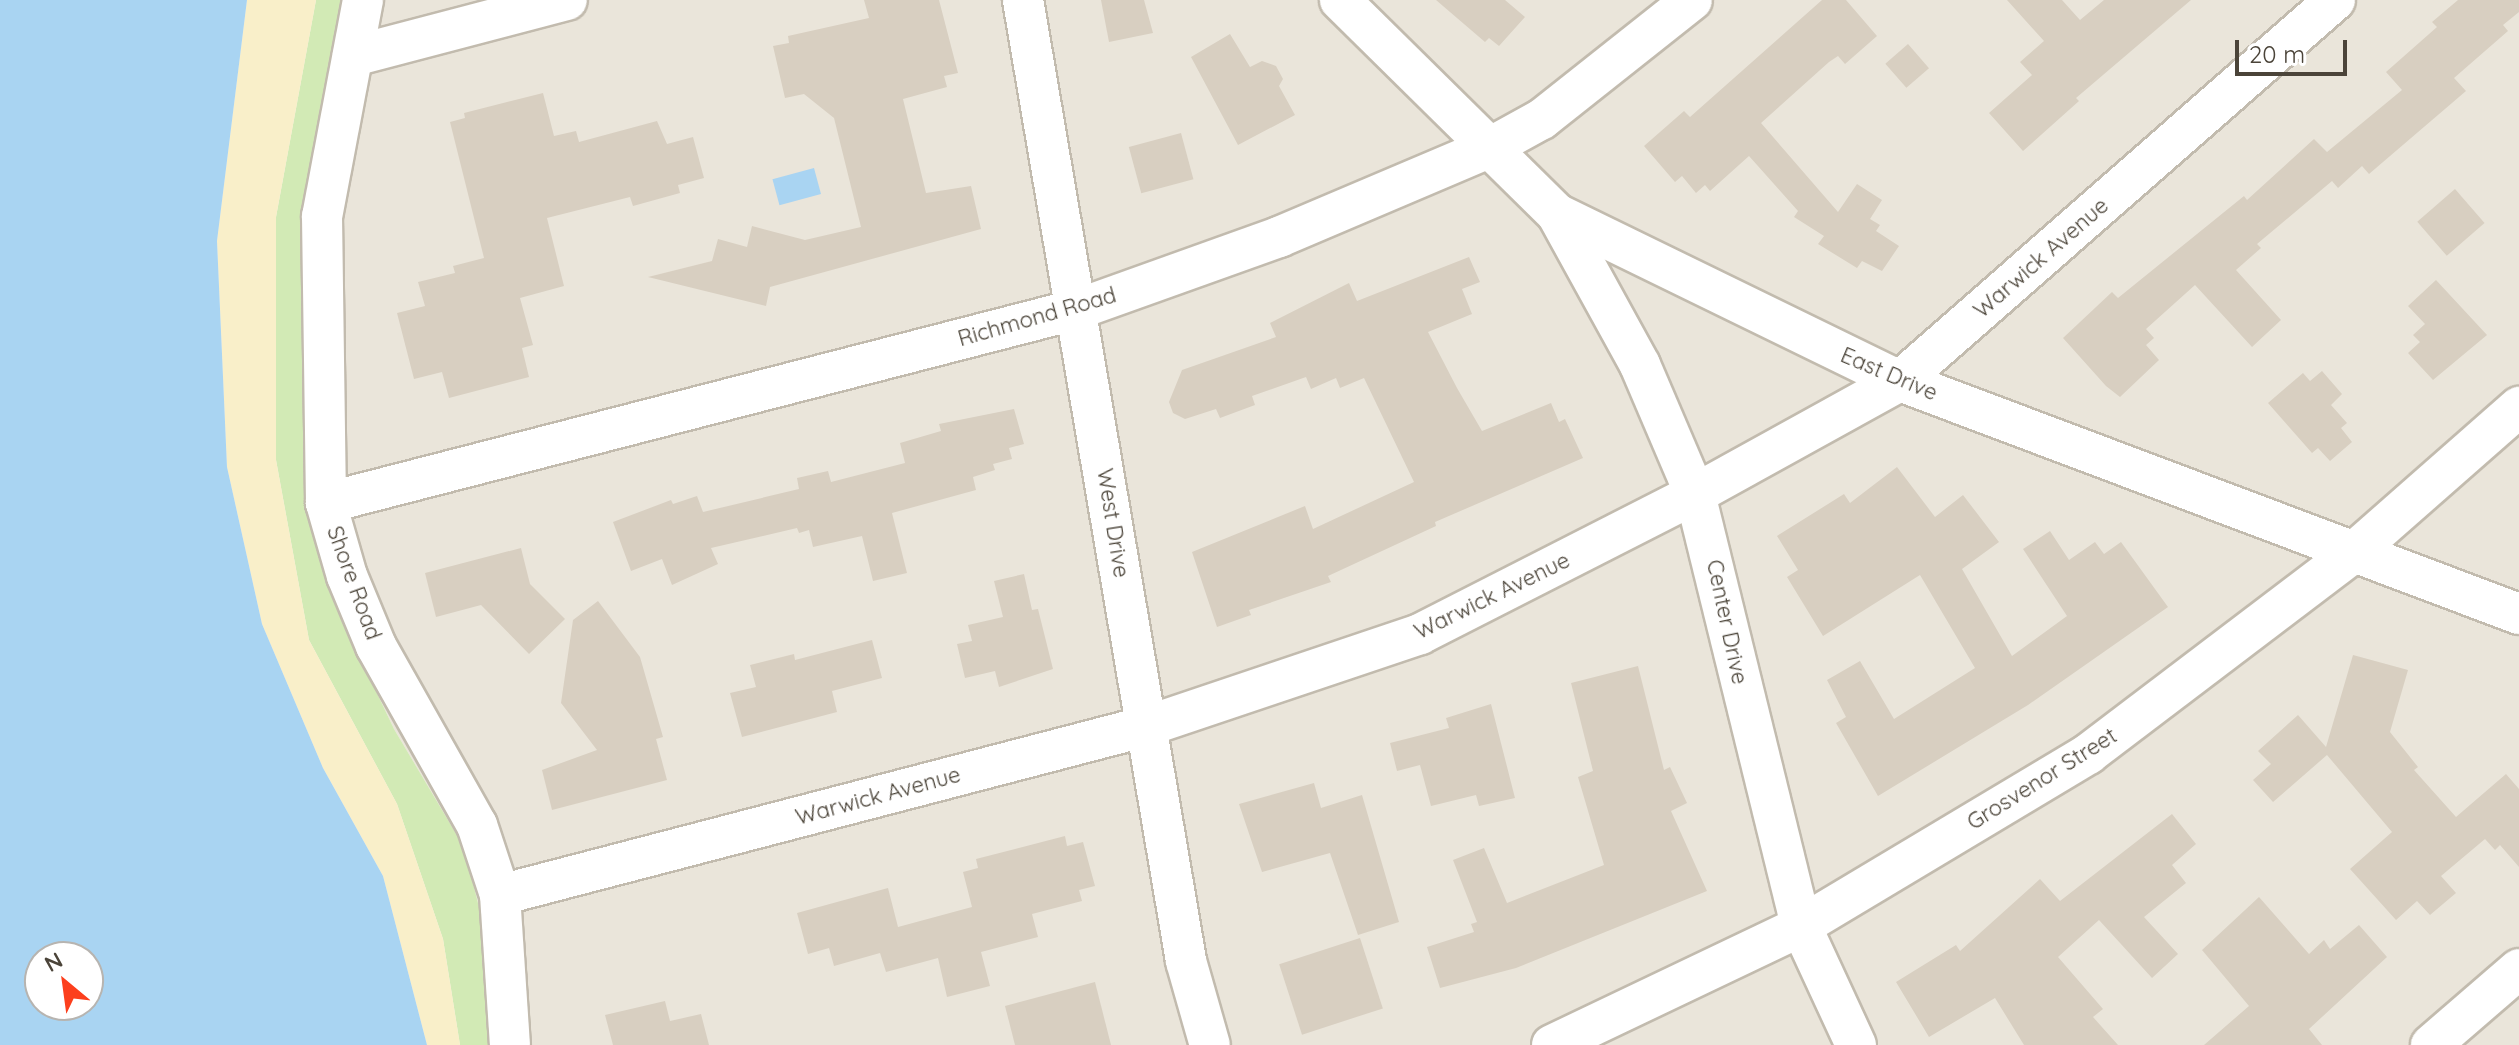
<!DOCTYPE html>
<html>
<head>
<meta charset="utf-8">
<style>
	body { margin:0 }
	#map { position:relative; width:2519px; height:1045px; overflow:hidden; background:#f6f3ec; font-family:Quicksand,sans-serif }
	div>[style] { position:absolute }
	.residential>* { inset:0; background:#eae5da }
	.green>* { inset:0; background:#d2eab5 }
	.sand>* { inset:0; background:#f9efc9 }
	.water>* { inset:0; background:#a9d4f2; transform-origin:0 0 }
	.building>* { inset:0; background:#d8cfc1; transform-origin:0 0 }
	.roads { filter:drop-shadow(2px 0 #c2bbae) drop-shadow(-2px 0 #c2bbae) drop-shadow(0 2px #c2bbae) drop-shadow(0 -2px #c2bbae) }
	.minor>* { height:40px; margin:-20px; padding:0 20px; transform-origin:20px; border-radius:20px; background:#fff }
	span { translate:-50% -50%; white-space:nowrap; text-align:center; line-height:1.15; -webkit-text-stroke:7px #fff; paint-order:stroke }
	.street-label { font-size:22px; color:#4b4439 }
	.north { position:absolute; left:24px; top:941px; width:80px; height:80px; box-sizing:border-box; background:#fff; border:2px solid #b7b4b0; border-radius:50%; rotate:331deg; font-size:22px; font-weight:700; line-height:32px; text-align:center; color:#4b4439 }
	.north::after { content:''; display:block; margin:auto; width:28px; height:36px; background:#fc3f1d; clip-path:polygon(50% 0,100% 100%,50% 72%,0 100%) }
	.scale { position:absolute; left:2235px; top:40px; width:112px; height:36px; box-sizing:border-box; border:4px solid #4b4439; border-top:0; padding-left:10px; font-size:24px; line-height:28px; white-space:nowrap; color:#4b4439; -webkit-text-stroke:6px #fff; paint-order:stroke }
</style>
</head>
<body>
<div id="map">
	<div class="residential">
		<div style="clip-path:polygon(345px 0,2519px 0,2519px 1045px,495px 1045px,479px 907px,464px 847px,394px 729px,337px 609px,307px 510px,303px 265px,320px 108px)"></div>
	</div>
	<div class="green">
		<div style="clip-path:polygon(316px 0,345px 0,320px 108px,303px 265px,307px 510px,337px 609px,394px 729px,464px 847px,479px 907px,495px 1045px,460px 1045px,443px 939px,397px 804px,309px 640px,276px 460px,276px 217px)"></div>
	</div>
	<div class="sand">
		<div style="clip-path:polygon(247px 0,316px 0,276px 217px,276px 460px,309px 640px,397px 804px,443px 939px,460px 1045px,427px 1045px,383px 876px,323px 768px,262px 624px,227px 467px,217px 241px)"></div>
	</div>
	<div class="water">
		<div style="clip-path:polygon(evenodd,0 0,247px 0,217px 241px,227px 467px,262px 624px,323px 768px,383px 876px,427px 1045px,0 1045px,0 0,88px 957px,88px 1005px,40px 1005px,40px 957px,88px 957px)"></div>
		<div style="left:814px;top:168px;width:27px;height:43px;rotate:75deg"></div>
	</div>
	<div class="building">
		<div style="clip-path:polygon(864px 0,939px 0,958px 73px,944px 76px,947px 87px,903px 99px,926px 193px,971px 186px,981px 229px,770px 287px,766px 306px,648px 277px,712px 261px,718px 239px,747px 247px,752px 226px,805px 240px,861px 227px,834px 118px,804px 94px,785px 98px,773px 46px,789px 43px,788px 36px,869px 18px)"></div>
		<div style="clip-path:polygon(1101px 0,1144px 0,1153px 33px,1109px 42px)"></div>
		<div style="clip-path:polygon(1436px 0,1505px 0,1525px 17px,1499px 46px,1489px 38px,1485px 42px)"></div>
		<div style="clip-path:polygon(1822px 0,1846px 0,1877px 36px,1845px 64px,1838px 56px,1829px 62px,1761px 123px,1838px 212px,1857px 184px,1882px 200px,1870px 219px,1880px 225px,1876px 231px,1899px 246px,1882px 271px,1862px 261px,1857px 268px,1818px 244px,1824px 236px,1794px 217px,1798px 211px,1749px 156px,1710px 191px,1705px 185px,1696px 193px,1682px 176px,1675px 182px,1644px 146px,1684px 111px,1690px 117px)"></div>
		<div style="clip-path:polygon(2007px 0,2062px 0,2080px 20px,2104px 0,2191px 0,2076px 98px,2079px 101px,2023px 151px,1989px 113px,2032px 75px,2020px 62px,2044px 41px)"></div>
		<div style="clip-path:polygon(2458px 0,2519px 0,2519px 12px,2503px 25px,2508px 31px,2454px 78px,2466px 91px,2369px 174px,2362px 166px,2338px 188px,2332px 181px,2257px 244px,2261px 248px,2236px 270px,2281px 320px,2252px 347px,2195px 285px,2146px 329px,2154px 338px,2146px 345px,2159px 360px,2120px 397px,2106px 386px,2063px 338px,2112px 292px,2118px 298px,2244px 196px,2247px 200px,2314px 139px,2327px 152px,2402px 90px,2386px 72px,2437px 27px,2432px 22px)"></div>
		<div style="clip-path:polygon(1230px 34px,1250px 67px,1262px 61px,1276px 66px,1283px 79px,1279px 86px,1295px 115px,1238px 145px,1191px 57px)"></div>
		<div style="left:1908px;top:44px;width:32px;height:30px;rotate:49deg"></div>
		<div style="clip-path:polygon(543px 93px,554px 136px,576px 131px,579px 142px,657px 121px,667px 144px,693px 137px,704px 178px,678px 185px,680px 193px,633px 206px,630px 197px,547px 218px,564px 286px,520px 298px,533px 345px,522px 348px,529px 377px,449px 398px,442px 372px,414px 379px,397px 313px,425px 306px,418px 282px,455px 273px,453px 266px,484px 258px,450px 122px,465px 118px,464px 113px)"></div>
		<div style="left:1181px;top:133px;width:48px;height:54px;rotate:75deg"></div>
		<div style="left:2455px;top:189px;width:45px;height:50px;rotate:49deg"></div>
		<div style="clip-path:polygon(1469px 257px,1480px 282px,1462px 289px,1472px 314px,1428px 332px,1457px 388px,1482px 431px,1551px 403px,1559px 422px,1565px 419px,1583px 458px,1435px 522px,1436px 526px,1328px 576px,1331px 582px,1249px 610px,1251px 615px,1217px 627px,1192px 552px,1305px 506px,1313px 529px,1414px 482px,1364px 378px,1340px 388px,1336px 378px,1311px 389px,1306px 377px,1252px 396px,1255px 405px,1220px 418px,1216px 409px,1185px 419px,1173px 413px,1169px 402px,1182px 370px,1276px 337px,1270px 323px,1349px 283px,1357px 301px)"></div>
		<div style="clip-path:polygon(2436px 280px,2487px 335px,2433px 380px,2408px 353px,2420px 342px,2413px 335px,2425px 324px,2408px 306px)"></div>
		<div style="clip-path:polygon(2322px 371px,2342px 394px,2331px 405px,2347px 423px,2341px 428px,2352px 442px,2330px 461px,2318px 448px,2312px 453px,2268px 403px,2303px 373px,2310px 381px)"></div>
		<div style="clip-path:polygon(1014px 409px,1024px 444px,1009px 448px,1012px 459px,993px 464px,995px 470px,973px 477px,976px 490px,892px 513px,907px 573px,873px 581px,862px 536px,813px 547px,809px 530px,799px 533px,797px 528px,711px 548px,718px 564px,672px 585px,662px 559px,631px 571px,613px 522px,671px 500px,673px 504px,697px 496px,703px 512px,799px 489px,797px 478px,828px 471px,831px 482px,905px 463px,900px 443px,941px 431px,939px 424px)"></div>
		<div style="clip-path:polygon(1897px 467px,1935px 517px,1963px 495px,1999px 542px,1962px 569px,2012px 656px,2067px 616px,2023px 549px,2050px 531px,2069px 560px,2095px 542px,2104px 554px,2121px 542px,2168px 607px,2028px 705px,1878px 796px,1836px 723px,1846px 717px,1827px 680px,1860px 661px,1894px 719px,1975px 668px,1920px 575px,1823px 636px,1787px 577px,1798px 570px,1777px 536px,1844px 494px,1850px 503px)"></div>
		<div style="clip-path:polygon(521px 548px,530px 584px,565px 619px,529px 654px,481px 605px,436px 617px,425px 573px)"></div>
		<div style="clip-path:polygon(1024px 574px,1032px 610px,1038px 609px,1053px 669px,999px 687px,995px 671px,965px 678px,957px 644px,972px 641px,968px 625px,1003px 617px,994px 581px)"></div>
		<div style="clip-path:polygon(598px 601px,640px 657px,663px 737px,656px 739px,667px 780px,552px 810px,542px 770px,597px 750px,561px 703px,573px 620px)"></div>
		<div style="clip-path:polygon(872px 640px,882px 678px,832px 691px,837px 712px,742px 737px,730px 693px,756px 687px,750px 665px,794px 654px,795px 660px)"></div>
		<div style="clip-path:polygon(2353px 655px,2408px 670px,2390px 732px,2418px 767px,2414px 770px,2456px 817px,2506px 774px,2519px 789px,2519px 867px,2500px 845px,2495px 850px,2485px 839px,2441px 876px,2456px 893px,2430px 915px,2417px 901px,2396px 920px,2350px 869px,2392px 832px,2327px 755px,2273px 802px,2253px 780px,2271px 764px,2258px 751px,2298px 715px,2326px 747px)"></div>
		<div style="clip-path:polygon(1638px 666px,1664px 770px,1670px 767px,1687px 803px,1671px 811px,1707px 891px,1516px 968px,1440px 988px,1427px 947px,1474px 932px,1471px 924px,1477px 922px,1453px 860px,1484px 848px,1507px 903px,1604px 865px,1578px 777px,1593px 771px,1571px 683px)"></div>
		<div style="clip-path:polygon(1491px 704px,1515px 798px,1479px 806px,1476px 795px,1431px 806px,1420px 765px,1397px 771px,1390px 743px,1449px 728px,1446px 718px)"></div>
		<div style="clip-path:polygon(1314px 783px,1321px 808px,1362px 795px,1399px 922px,1358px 935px,1330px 853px,1262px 872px,1239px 804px)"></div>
		<div style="clip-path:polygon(2172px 814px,2196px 844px,2172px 865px,2186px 883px,2144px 917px,2178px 954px,2152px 978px,2099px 920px,2058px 957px,2103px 1009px,2093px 1017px,2118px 1045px,2024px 1045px,1995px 998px,1929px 1037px,1896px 982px,1956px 945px,1960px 951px,2040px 879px,2060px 901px)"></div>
		<div style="clip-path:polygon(1065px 836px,1067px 846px,1083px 842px,1095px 886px,1079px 890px,1082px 901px,1032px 914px,1038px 937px,981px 952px,990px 986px,947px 997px,938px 958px,886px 972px,880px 953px,834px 966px,829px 948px,808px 954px,797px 913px,888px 888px,898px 927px,972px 907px,963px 872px,978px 868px,976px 859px)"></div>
		<div style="clip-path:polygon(2259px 897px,2309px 954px,2324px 940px,2330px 949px,2359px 925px,2387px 957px,2309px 1029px,2322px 1045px,2204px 1045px,2249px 1006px,2202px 950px)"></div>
		<div style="left:1360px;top:938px;width:74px;height:85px;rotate:72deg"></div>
		<div style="clip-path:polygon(1095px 982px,1111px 1045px,1015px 1045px,1005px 1006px)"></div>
		<div style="clip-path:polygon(665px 1001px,670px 1021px,701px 1014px,709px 1045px,613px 1045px,605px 1015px)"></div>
	</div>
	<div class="roads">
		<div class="minor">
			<div style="left:363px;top:0;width:220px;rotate:100.7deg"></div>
			<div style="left:322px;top:216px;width:287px;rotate:89.2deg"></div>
			<div style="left:326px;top:503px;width:76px;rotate:74deg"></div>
			<div style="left:347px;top:576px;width:76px;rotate:67.5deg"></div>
			<div style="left:376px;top:646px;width:206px;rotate:60.6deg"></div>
			<div style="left:477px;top:825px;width:74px;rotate:71.8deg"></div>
			<div style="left:500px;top:895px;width:150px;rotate:86.2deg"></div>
			<div style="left:1023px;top:0;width:975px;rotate:80.37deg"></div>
			<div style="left:1186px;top:961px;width:87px;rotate:74.1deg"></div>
			<div style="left:1340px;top:0;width:305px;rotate:44.6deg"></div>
			<div style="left:1557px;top:214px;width:381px;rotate:26deg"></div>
			<div style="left:1900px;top:381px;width:661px;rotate:20.63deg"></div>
			<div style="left:353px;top:56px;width:221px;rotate:-14.7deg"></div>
			<div style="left:1557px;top:214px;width:172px;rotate:61.2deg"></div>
			<div style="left:1640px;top:365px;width:140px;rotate:66.9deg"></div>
			<div style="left:1695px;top:494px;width:445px;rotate:76.2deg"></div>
			<div style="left:1801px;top:926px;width:131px;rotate:65.2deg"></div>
			<div style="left:326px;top:503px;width:777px;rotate:-14.47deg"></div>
			<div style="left:1078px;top:309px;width:214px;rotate:-19.7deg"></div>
			<div style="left:1279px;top:237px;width:230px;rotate:-23deg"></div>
			<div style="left:1491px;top:147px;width:58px;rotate:-28.8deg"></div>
			<div style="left:1542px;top:119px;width:191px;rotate:-38.4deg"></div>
			<div style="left:500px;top:895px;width:669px;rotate:-14.64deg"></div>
			<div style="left:1147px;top:726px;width:288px;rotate:-18.6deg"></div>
			<div style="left:1420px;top:634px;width:309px;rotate:-27deg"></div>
			<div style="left:1695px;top:494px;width:234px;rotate:-28.9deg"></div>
			<div style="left:1900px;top:381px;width:578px;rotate:-41.21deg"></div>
			<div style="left:1552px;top:1045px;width:276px;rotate:-25.5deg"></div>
			<div style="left:1801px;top:926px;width:335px;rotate:-30.9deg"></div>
			<div style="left:2088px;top:754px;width:334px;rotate:-37.2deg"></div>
			<div style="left:2354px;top:552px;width:220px;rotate:-41.3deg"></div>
			<div style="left:2431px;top:1045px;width:116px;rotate:-40.8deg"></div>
		</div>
	</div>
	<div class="street-label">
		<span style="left:2041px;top:258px;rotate:-41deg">Warwick Avenue</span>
		<span style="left:1037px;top:317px;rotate:-16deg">Richmond Road</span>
		<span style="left:1889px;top:374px;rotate:23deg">East Drive</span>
		<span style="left:1113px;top:523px;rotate:81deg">West Drive</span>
		<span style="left:354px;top:583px;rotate:70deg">Shore Road</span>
		<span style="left:1492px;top:596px;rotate:-26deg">Warwick Avenue</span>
		<span style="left:1727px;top:622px;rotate:78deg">Center Drive</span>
		<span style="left:2042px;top:779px;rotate:-32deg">Grosvenor Street</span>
		<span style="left:878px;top:796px;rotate:-15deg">Warwick Avenue</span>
	</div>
	<div class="north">N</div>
	<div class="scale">20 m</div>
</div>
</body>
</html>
